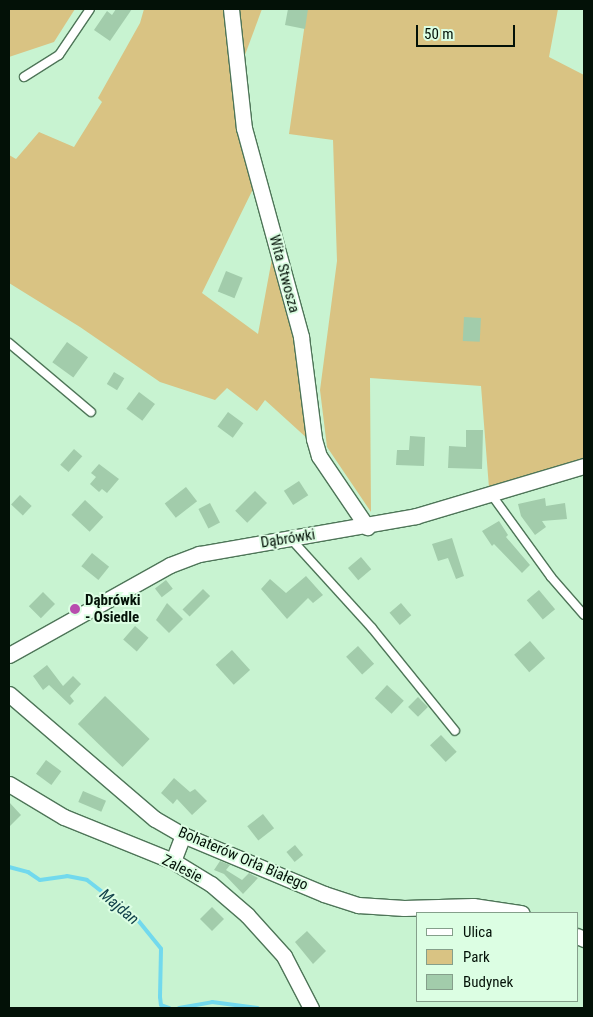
<!DOCTYPE html>
<html>
<head>
<meta charset="utf-8">
<style>
	body { margin:0 }
	#map { position:relative; width:593px; height:1017px; overflow:hidden; background:#c8f3d1; font-family:"Roboto Condensed",sans-serif }
	div>[style] { position:absolute }
	.green>* { inset:0; background:#d9c383 }
	.stream>* { height:4px; margin:-2px; padding:0 2px; transform-origin:2px; border-radius:2px; background:#72d9ed }
	.building>* { inset:0; background:#a2ccab; transform-origin:0 0 }
	.roads { filter:drop-shadow(1px 0 #4e7558) drop-shadow(-1px 0 #4e7558) drop-shadow(0 1px #4e7558) drop-shadow(0 -1px #4e7558) }
	.lane>* { height:8px; margin:-4px; padding:0 4px; transform-origin:4px; border-radius:4px; background:#fff }
	.street>* { height:15px; margin:-7.5px; padding:0 7.5px; transform-origin:7.5px; border-radius:7.5px; background:#fff }
	.dots>* { width:14px; height:14px; translate:-50% -50%; box-sizing:border-box; border:2px solid #dcfee3; border-radius:50% }
	span { translate:-50% -50%; white-space:nowrap; text-align:center; line-height:1.15; -webkit-text-stroke:4px #dcfee3; paint-order:stroke }
	.street-label { font-size:15px; color:#031107 }
	.poi-label { font-size:15px; color:#031107; font-weight:700 }
	.left { translate:0 -50%; text-align:left }
	.water-label { font-size:16px; color:#12424b; font-style:italic }
	.frame { position:absolute; inset:0; border:10px solid #031107; pointer-events:none }
	.legend { position:absolute; left:416px; top:912px; width:162px; height:90px; box-sizing:border-box; background:#dcfee3; border:1px solid #859f8b; margin:0; padding:6px 9px; list-style:none; font-size:15px; color:#031107 }
	.legend li { display:flex; align-items:center; gap:10px; height:25px }
	.legend b { width:25px; border:1px solid #859f8b }
	.scale { position:absolute; left:416px; top:25px; width:99px; height:22px; box-sizing:border-box; border:2px solid #031107; border-top:0; padding-left:6px; font-size:15px; line-height:18px; white-space:nowrap; color:#031107; -webkit-text-stroke:4px #dcfee3; paint-order:stroke }
</style>
</head>
<body>
<div id="map">
	<div class="green">
		<div style="clip-path:polygon(9px 9px,75px 9px,54px 42px,9px 57px)"></div>
		<div style="clip-path:polygon(144px 9px,224px 9px,255px 185px,202px 293px,258px 334px,273px 253px,292px 319px,309px 440px,265px 400px,257px 411px,227px 388px,215px 400px,160px 382px,80px 327px,9px 283px,9px 155px,16px 159px,39px 132px,74px 147px,102px 102px,98px 98px,140px 23px)"></div>
		<div style="clip-path:polygon(236px 9px,262px 9px,242px 63px)"></div>
		<div style="clip-path:polygon(307px 9px,558px 9px,549px 57px,584px 75px,584px 461px,489px 488px,481px 386px,370px 378px,371px 512px,327px 447px,320px 390px,337px 261px,333px 140px,289px 134px)"></div>
	</div>
	<div class="stream">
		<div style="left:9px;top:867px;width:20px;rotate:15deg"></div>
		<div style="left:28px;top:872px;width:14px;rotate:34deg"></div>
		<div style="left:40px;top:880px;width:27px;rotate:-8deg"></div>
		<div style="left:67px;top:876px;width:20px;rotate:11deg"></div>
		<div style="left:87px;top:880px;width:63px;rotate:38deg"></div>
		<div style="left:137px;top:919px;width:38px;rotate:51deg"></div>
		<div style="left:161px;top:949px;width:48px;rotate:91.2deg"></div>
		<div style="left:160px;top:997px;width:8px;rotate:83deg"></div>
		<div style="left:161px;top:1005px;width:9px;rotate:21deg"></div>
		<div style="left:179px;top:1008px;width:34px;rotate:-10deg"></div>
		<div style="left:212px;top:1002px;width:46px;rotate:7.4deg"></div>
	</div>
	<div class="building">
		<div style="clip-path:polygon(116px 9px,132px 9px,110px 41px,94px 30px,107px 11px,112px 15px)"></div>
		<div style="clip-path:polygon(288px 9px,308px 9px,305px 29px,285px 25px)"></div>
		<div style="left:226px;top:271px;width:18px;height:22px;rotate:22deg"></div>
		<div style="left:464px;top:317px;width:17px;height:24px;rotate:3deg"></div>
		<div style="left:67px;top:342px;width:26px;height:25px;rotate:36deg"></div>
		<div style="left:114px;top:372px;width:12px;height:14px;rotate:31deg"></div>
		<div style="left:139px;top:392px;width:20px;height:21px;rotate:37deg"></div>
		<div style="left:228px;top:412px;width:19px;height:18px;rotate:36deg"></div>
		<div style="clip-path:polygon(466px 430px,483px 430px,482px 469px,448px 468px,449px 446px,466px 447px)"></div>
		<div style="clip-path:polygon(410px 436px,425px 437px,424px 466px,396px 465px,397px 450px,409px 450px)"></div>
		<div style="left:74px;top:449px;width:11px;height:21px;rotate:41deg"></div>
		<div style="clip-path:polygon(99px 464px,119px 479px,107px 493px,102px 489px,99px 492px,90px 484px,96px 477px,91px 473px)"></div>
		<div style="left:299px;top:481px;width:17px;height:18px;rotate:57deg"></div>
		<div style="left:186px;top:487px;width:18px;height:27px;rotate:52deg"></div>
		<div style="left:255px;top:491px;width:17px;height:28px;rotate:45deg"></div>
		<div style="left:20px;top:495px;width:16px;height:13px;rotate:43deg"></div>
		<div style="clip-path:polygon(545px 498px,546px 506px,565px 503px,567px 519px,542px 521px,546px 527px,535px 535px,521px 516px,518px 504px)"></div>
		<div style="left:85px;top:500px;width:25px;height:20px;rotate:43deg"></div>
		<div style="left:210px;top:503px;width:22px;height:13px;rotate:63deg"></div>
		<div style="clip-path:polygon(499px 521px,508px 535px,506px 537px,530px 565px,522px 573px,494px 544px,492px 546px,482px 531px)"></div>
		<div style="clip-path:polygon(452px 538px,464px 576px,456px 579px,448px 558px,438px 561px,432px 544px)"></div>
		<div style="left:92px;top:553px;width:22px;height:17px;rotate:39deg"></div>
		<div style="left:361px;top:557px;width:16px;height:17px;rotate:50deg"></div>
		<div style="clip-path:polygon(306px 576px,323px 595px,313px 603px,308px 598px,287px 619px,261px 589px,270px 579px,286px 593px)"></div>
		<div style="left:166px;top:580px;width:11px;height:14px;rotate:52deg"></div>
		<div style="left:203px;top:589px;width:10px;height:29px;rotate:45deg"></div>
		<div style="left:539px;top:590px;width:25px;height:16px;rotate:50deg"></div>
		<div style="left:43px;top:592px;width:17px;height:20px;rotate:45deg"></div>
		<div style="clip-path:polygon(167px 603px,183px 619px,169px 633px,156px 620px)"></div>
		<div style="left:401px;top:603px;width:16px;height:15px;rotate:50deg"></div>
		<div style="left:135px;top:626px;width:18px;height:18px;rotate:41deg"></div>
		<div style="left:530px;top:641px;width:23px;height:21px;rotate:49deg"></div>
		<div style="left:358px;top:646px;width:24px;height:16px;rotate:48deg"></div>
		<div style="left:232px;top:650px;width:27px;height:22px;rotate:48deg"></div>
		<div style="clip-path:polygon(47px 665px,63px 686px,73px 676px,81px 684px,70px 696px,74px 701px,70px 705px,49px 685px,43px 690px,33px 676px)"></div>
		<div style="left:387px;top:685px;width:23px;height:18px;rotate:43deg"></div>
		<div style="left:105px;top:696px;width:62px;height:39px;rotate:44deg"></div>
		<div style="left:418px;top:697px;width:14px;height:14px;rotate:45deg"></div>
		<div style="left:441px;top:735px;width:23px;height:15px;rotate:47deg"></div>
		<div style="left:46px;top:760px;width:19px;height:17px;rotate:36deg"></div>
		<div style="clip-path:polygon(174px 778px,190px 792px,195px 789px,207px 801px,192px 815px,177px 799px,173px 804px,161px 793px)"></div>
		<div style="left:83px;top:791px;width:25px;height:12px;rotate:23deg"></div>
		<div style="clip-path:polygon(9px 802px,21px 815px,9px 827px)"></div>
		<div style="left:263px;top:814px;width:18px;height:20px;rotate:52deg"></div>
		<div style="left:295px;top:845px;width:13px;height:11px;rotate:51deg"></div>
		<div style="clip-path:polygon(220px 861px,230px 865px,226px 870px,242px 880px,249px 873px,258px 878px,243px 894px,224px 874px,214px 870px)"></div>
		<div style="left:212px;top:907px;width:17px;height:17px;rotate:45deg"></div>
		<div style="clip-path:polygon(307px 931px,326px 951px,313px 964px,295px 942px)"></div>
	</div>
	<div class="roads">
		<div class="lane">
			<div style="left:24px;top:77px;width:41px;rotate:-32.2deg"></div>
			<div style="left:59px;top:55px;width:55px;rotate:-56deg"></div>
			<div style="left:9px;top:343px;width:107px;rotate:40.1deg"></div>
			<div style="left:491px;top:494px;width:102px;rotate:54.1deg"></div>
			<div style="left:551px;top:577px;width:50px;rotate:49deg"></div>
			<div style="left:291px;top:539px;width:120px;rotate:47.7deg"></div>
			<div style="left:372px;top:628px;width:132px;rotate:51.1deg"></div>
		</div>
		<div class="street">
			<div style="left:231px;top:9px;width:120px;rotate:83.8deg"></div>
			<div style="left:244px;top:128px;width:217px;rotate:74.7deg"></div>
			<div style="left:301px;top:337px;width:103px;rotate:82.7deg"></div>
			<div style="left:314px;top:439px;width:18px;rotate:74deg"></div>
			<div style="left:319px;top:456px;width:86px;rotate:55.9deg"></div>
			<div style="left:9px;top:655px;width:184px;rotate:-29.2deg"></div>
			<div style="left:170px;top:565px;width:31px;rotate:-21deg"></div>
			<div style="left:199px;top:554px;width:220px;rotate:-9.9deg"></div>
			<div style="left:416px;top:516px;width:175px;rotate:-16.6deg"></div>
			<div style="left:9px;top:694px;width:192px;rotate:40.6deg"></div>
			<div style="left:155px;top:819px;width:32px;rotate:30deg"></div>
			<div style="left:183px;top:835px;width:153px;rotate:22.7deg"></div>
			<div style="left:324px;top:894px;width:36px;rotate:18deg"></div>
			<div style="left:358px;top:905px;width:46px;rotate:3.7deg"></div>
			<div style="left:404px;top:908px;width:69px;rotate:-1.7deg"></div>
			<div style="left:473px;top:906px;width:49px;rotate:8.3deg"></div>
			<div style="left:9px;top:784px;width:64px;rotate:31deg"></div>
			<div style="left:64px;top:817px;width:118px;rotate:22deg"></div>
			<div style="left:173px;top:861px;width:44px;rotate:31.2deg"></div>
			<div style="left:211px;top:884px;width:48px;rotate:40.7deg"></div>
			<div style="left:247px;top:915px;width:55px;rotate:47.9deg"></div>
			<div style="left:284px;top:956px;width:59px;rotate:62.6deg"></div>
			<div style="left:173px;top:861px;width:28px;rotate:-69deg"></div>
			<div style="left:577px;top:936px;width:8px;rotate:23deg"></div>
		</div>
	</div>
	<div class="dots">
		<div style="left:75px;top:609px;background:#b84dae"></div>
	</div>
	<div class="street-label">
		<span style="left:284px;top:274px;rotate:75deg">Wita Stwosza</span>
		<span style="left:288px;top:539px;rotate:-9deg">Dąbrówki</span>
		<span style="left:243px;top:859px;rotate:23deg">Bohaterów Orła Białego</span>
		<span style="left:182px;top:869px;rotate:27deg">Zalesie</span>
	</div>
	<div class="poi-label">
		<span class="left" style="left:85px;top:609px">Dąbrówki<br>- Osiedle</span>
	</div>
	<div class="water-label">
		<span style="left:119px;top:907px;rotate:40deg">Majdan</span>
	</div>
	<div class="frame"></div>
	<ul class="legend">
	<li><b style="height:6px;background:#fff"></b>Ulica</li>
	<li><b style="height:14px;background:#d9c383"></b>Park</li>
	<li><b style="height:14px;background:#a2ccab"></b>Budynek</li>
	</ul>
	<div class="scale">50 m</div>
</div>
</body>
</html>
